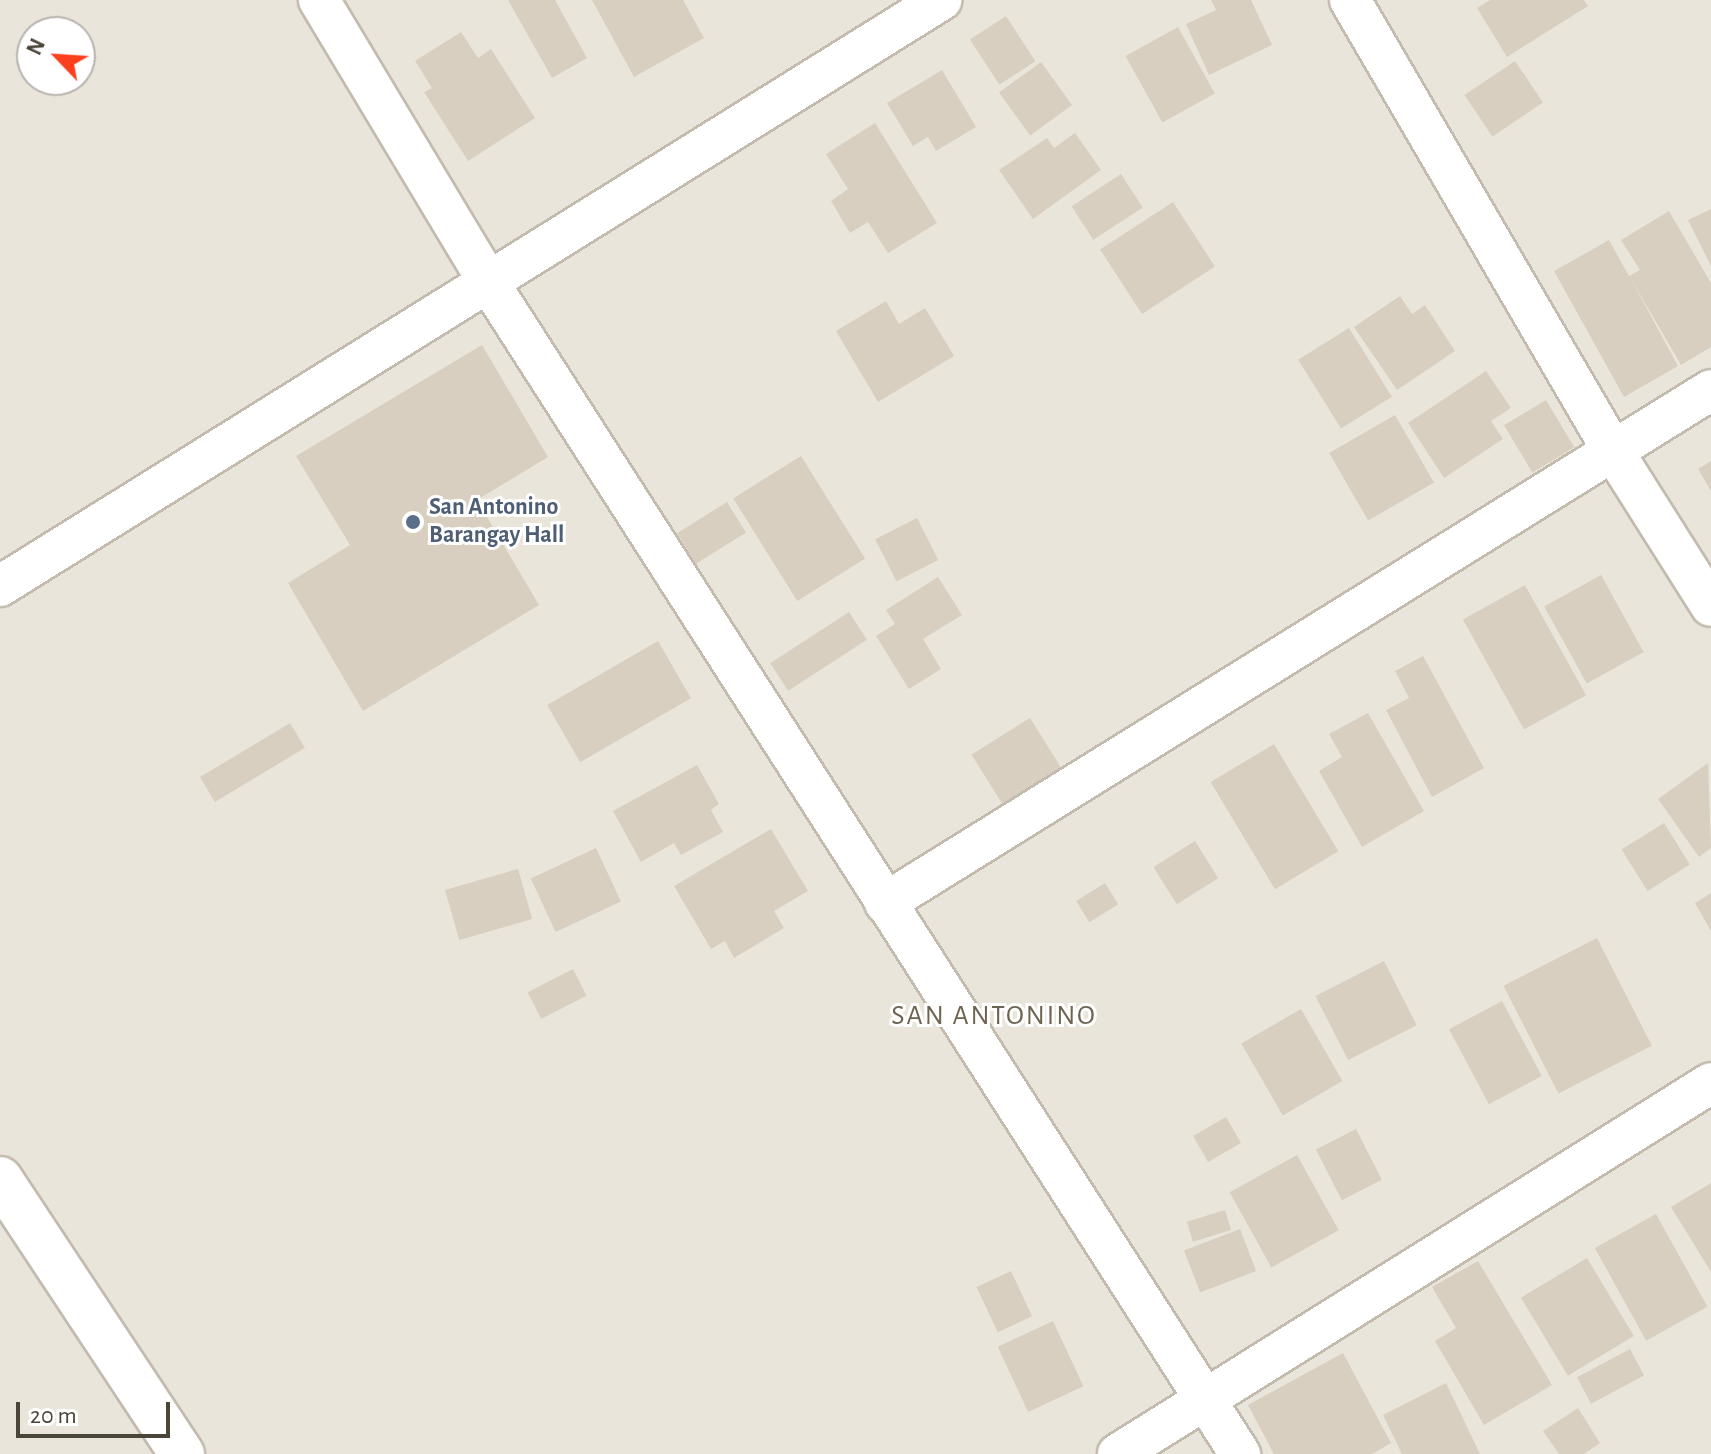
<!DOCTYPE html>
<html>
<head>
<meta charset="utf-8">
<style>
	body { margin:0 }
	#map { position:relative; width:1711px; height:1454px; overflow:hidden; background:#f6f3ec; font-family:"Alegreya Sans",sans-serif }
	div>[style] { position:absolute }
	.residential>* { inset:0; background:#eae5da }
	.building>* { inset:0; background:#d8cfc1; transform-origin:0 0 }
	.roads { filter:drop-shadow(2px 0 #c2bbae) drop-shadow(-2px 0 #c2bbae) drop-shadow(0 2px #c2bbae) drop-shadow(0 -2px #c2bbae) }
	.minor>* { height:40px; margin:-20px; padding:0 20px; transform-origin:20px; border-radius:20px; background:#fff }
	.tertiary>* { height:44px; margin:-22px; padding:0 22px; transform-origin:22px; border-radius:22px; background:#fff }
	.dots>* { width:22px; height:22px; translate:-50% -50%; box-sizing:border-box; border:4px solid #fff; border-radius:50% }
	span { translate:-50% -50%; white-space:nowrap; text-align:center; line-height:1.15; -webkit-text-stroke:6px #fff; paint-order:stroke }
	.service-label { font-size:24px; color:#4e5e75; font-weight:700 }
	.left { translate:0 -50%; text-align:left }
	.quarter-label { font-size:28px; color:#6e6250; letter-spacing:2px }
	.north { position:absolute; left:16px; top:16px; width:80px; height:80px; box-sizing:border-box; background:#fff; border:2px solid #b7b4b0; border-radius:50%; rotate:295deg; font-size:22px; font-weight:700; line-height:32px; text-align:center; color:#4b4439 }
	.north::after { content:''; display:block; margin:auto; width:28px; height:36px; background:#fc3f1d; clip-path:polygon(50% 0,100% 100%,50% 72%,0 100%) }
	.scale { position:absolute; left:16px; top:1402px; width:154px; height:36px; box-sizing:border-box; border:4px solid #4b4439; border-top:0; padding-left:10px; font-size:24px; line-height:28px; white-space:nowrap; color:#4b4439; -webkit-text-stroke:6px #fff; paint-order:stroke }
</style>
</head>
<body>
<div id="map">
	<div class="residential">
		<div style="clip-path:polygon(evenodd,0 0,1711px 0,1711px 1454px,0 1454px,0 0,32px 32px,80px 32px,80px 80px,32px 80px,32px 32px)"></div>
	</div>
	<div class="building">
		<div style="clip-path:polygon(508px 0,555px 0,587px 58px,552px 78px)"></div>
		<div style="clip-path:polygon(592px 0,683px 0,704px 38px,634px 77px)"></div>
		<div style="clip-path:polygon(1211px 0,1251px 0,1272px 45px,1209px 75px,1186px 24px,1216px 10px)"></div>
		<div style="clip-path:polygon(1490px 0,1584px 0,1588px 6px,1507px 57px,1477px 8px)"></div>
		<div style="left:1006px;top:16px;width:54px;height:43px;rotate:57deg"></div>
		<div style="left:1178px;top:27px;width:76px;height:60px;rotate:61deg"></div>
		<div style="clip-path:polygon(461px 32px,478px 58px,491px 49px,535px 118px,468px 161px,424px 92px,432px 88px,415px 61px)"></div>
		<div style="left:1515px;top:61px;width:50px;height:61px;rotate:56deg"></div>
		<div style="left:1041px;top:62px;width:53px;height:52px;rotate:54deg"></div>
		<div style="clip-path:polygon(942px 70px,976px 127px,936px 151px,928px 137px,913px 146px,887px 103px)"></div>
		<div style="clip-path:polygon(875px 123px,937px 223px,888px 253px,868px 222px,850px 233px,831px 201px,848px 189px,826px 154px)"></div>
		<div style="clip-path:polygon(1075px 133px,1101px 170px,1033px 219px,999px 170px,1047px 138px,1054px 148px)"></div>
		<div style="left:1121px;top:174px;width:40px;height:59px;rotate:57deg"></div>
		<div style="left:1173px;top:202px;width:77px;height:87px;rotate:57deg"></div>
		<div style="clip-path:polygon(1711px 209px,1711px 266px,1688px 220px)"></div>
		<div style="clip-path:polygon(1669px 211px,1711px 283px,1711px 347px,1681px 365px,1631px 279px,1678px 366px,1624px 397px,1554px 271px,1609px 240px,1629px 276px,1640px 270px,1621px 240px)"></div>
		<div style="clip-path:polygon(1400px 296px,1412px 314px,1425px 305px,1455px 351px,1397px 390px,1354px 327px)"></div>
		<div style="clip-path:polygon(886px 301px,899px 324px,925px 308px,954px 356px,878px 402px,836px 331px)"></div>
		<div style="left:1349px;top:328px;width:81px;height:60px;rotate:58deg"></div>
		<div style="clip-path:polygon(482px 345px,548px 457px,477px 500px,539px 605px,363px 711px,288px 583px,350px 545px,296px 456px)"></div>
		<div style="clip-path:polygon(1486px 371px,1511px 408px,1491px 421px,1503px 439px,1444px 478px,1408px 423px)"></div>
		<div style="left:1546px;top:400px;width:55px;height:49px;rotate:59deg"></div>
		<div style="left:1395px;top:415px;width:78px;height:76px;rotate:60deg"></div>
		<div style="left:801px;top:456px;width:121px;height:80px;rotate:58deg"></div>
		<div style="clip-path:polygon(1711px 461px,1711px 491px,1698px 469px)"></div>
		<div style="left:727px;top:502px;width:36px;height:59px;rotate:58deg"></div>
		<div style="left:917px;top:518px;width:47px;height:47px;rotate:63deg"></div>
		<div style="left:1601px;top:575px;width:88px;height:65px;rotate:61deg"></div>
		<div style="clip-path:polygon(938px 577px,962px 615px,923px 639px,941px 669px,909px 689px,876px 636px,895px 624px,886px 610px)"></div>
		<div style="left:1525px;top:585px;width:126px;height:71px;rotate:61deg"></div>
		<div style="left:849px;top:612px;width:33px;height:94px;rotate:57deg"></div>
		<div style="left:658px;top:641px;width:66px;height:128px;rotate:60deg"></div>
		<div style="clip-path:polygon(1423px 656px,1484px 768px,1432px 797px,1386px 710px,1409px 698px,1395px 671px)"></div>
		<div style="clip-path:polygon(1368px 713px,1424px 811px,1362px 847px,1319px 771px,1342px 757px,1329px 734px)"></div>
		<div style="left:1030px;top:718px;width:61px;height:69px;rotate:58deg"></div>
		<div style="left:290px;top:723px;width:29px;height:105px;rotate:59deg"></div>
		<div style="left:1274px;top:744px;width:125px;height:74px;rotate:59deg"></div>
		<div style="clip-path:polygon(1708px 763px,1711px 848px,1699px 857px,1658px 799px)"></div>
		<div style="clip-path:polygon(697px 765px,719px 804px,711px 810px,723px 832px,681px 855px,674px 843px,641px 862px,613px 811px)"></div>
		<div style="left:1664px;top:823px;width:49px;height:50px;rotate:58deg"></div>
		<div style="clip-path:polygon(771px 829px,808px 891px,774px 911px,784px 928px,734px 958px,725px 941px,711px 949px,674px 886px)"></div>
		<div style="left:1195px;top:841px;width:44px;height:49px;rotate:58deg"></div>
		<div style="left:596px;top:848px;width:59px;height:72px;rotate:65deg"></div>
		<div style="left:518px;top:869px;width:52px;height:76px;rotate:74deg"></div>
		<div style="left:1105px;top:883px;width:25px;height:34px;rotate:58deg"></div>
		<div style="clip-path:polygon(1711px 893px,1711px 931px,1695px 903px)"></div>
		<div style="left:1597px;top:938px;width:121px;height:105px;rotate:63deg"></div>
		<div style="left:1384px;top:961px;width:72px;height:77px;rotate:63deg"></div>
		<div style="left:573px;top:969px;width:30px;height:51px;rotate:63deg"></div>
		<div style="left:1502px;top:1001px;width:85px;height:60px;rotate:62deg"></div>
		<div style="left:1301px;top:1009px;width:83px;height:69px;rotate:60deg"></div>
		<div style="left:1226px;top:1117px;width:30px;height:38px;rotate:60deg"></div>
		<div style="left:1356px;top:1129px;width:57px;height:45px;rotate:63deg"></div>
		<div style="left:1297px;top:1155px;width:86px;height:77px;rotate:61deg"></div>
		<div style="clip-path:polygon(1711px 1183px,1711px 1272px,1671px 1207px)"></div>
		<div style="left:1225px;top:1210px;width:21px;height:40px;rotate:73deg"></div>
		<div style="left:1656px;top:1214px;width:106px;height:70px;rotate:61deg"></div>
		<div style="left:1240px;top:1229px;width:45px;height:60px;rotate:69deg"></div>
		<div style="left:1587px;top:1258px;width:91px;height:77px;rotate:59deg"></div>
		<div style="clip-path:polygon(1478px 1261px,1552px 1385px,1484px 1425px,1435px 1341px,1456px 1328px,1432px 1287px)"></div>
		<div style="left:1011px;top:1271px;width:50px;height:38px;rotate:65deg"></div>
		<div style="left:1053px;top:1321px;width:72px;height:61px;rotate:65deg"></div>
		<div style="left:1630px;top:1349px;width:30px;height:60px;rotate:62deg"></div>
		<div style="clip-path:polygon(1343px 1353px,1391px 1443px,1372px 1454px,1274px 1454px,1248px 1405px)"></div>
		<div style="clip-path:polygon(1446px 1383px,1480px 1454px,1402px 1454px,1383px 1415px)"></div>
		<div style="clip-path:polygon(1578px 1408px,1600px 1443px,1584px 1454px,1559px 1454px,1543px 1431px)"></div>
	</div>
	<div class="roads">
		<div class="minor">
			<div style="left:319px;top:0;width:327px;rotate:59deg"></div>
			<div style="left:487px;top:280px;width:1395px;rotate:57.32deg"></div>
			<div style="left:1350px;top:0;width:522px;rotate:59.75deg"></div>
			<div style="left:1613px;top:451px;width:183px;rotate:57.7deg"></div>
			<div style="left:0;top:586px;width:1109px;rotate:-31.91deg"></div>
			<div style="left:885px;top:903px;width:972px;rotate:-31.84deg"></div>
			<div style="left:1118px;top:1454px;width:699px;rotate:-32.03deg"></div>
		</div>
		<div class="tertiary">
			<div style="left:0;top:1179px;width:330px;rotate:56.5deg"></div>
		</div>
	</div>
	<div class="dots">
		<div style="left:413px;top:522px;background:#5c6f8a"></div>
	</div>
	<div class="service-label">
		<span class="left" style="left:429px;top:522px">San Antonino<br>Barangay Hall</span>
	</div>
	<div class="quarter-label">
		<span style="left:994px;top:1016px">SAN ANTONINO</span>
	</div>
	<div class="north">N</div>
	<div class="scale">20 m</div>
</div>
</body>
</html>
